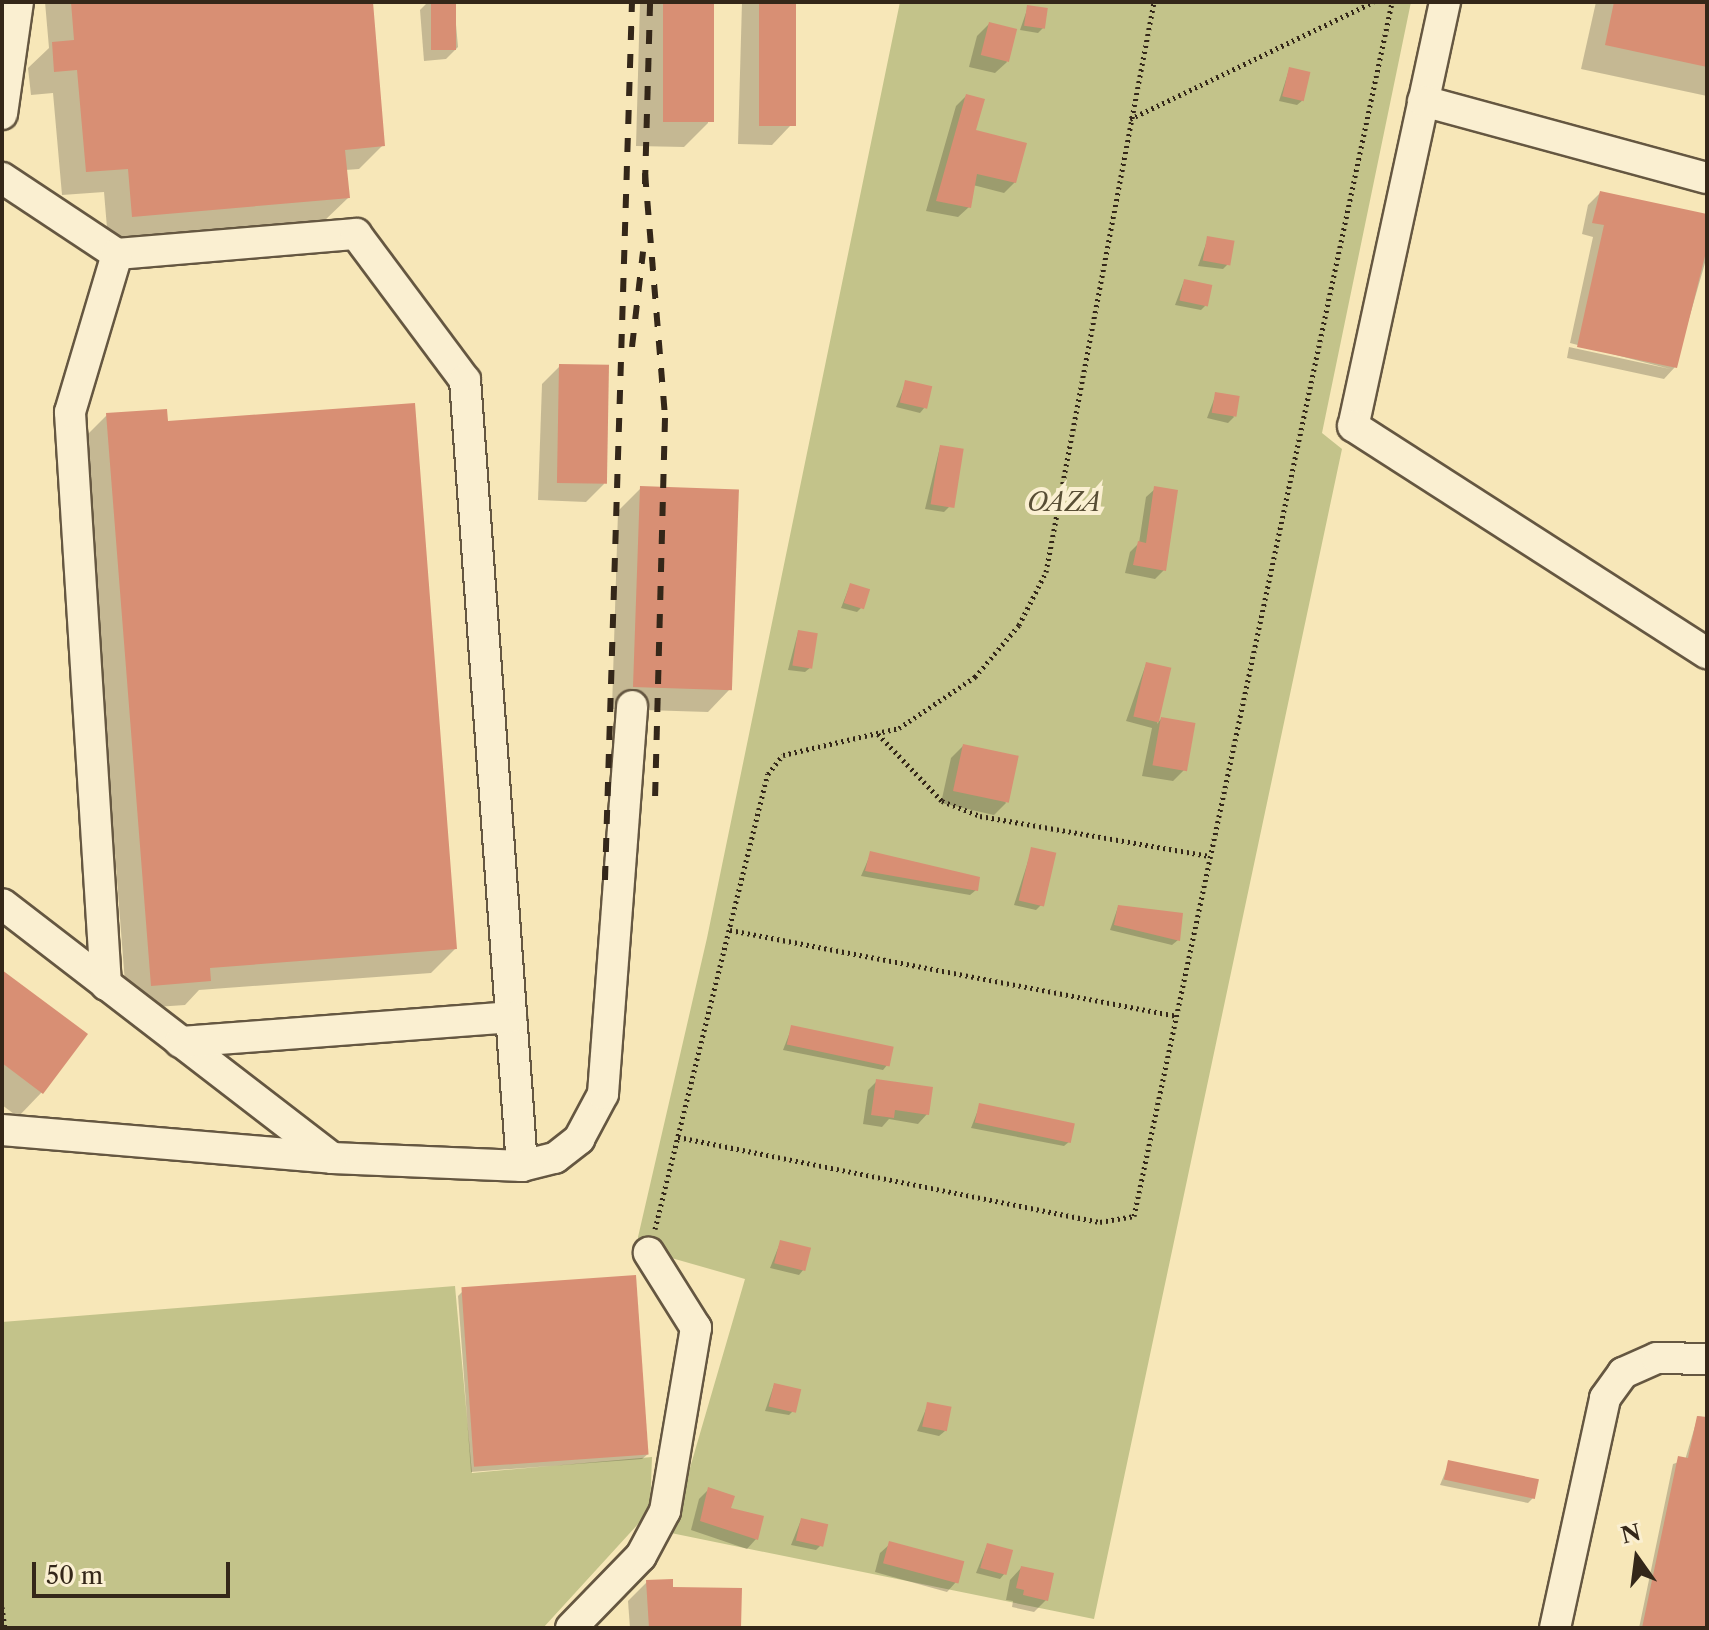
<!DOCTYPE html>
<html>
<head>
<meta charset="utf-8">
<style>
	body { margin:0 }
	#map { position:relative; width:1709px; height:1630px; overflow:hidden; background:#f7e7b8; font-family:"Libre Caslon Text",serif }
	div>[style] { position:absolute }
	.green>* { inset:0; background:#c3c38a }
	.shadow>* { inset:0; background:#0003 }
	.building>* { inset:0; background:#d88f74; transform-origin:0 0 }
	.path>* { height:5px; margin-top:-2.5px; transform-origin:0; background:repeating-linear-gradient(90deg,#342719 0 2px,transparent 0 6px) }
	.roads { filter:drop-shadow(2px 0 #655741) drop-shadow(-2px 0 #655741) drop-shadow(0 2px #655741) drop-shadow(0 -2px #655741) }
	.minor>* { height:30px; margin:-15px; padding:0 15px; transform-origin:15px; border-radius:15px; background:#faefd1 }
	.rail>* { height:6px; margin-top:-3px; transform-origin:0; background:repeating-linear-gradient(90deg,#342719 0 14px,transparent 0 28px) }
	span { translate:-50% -50%; white-space:nowrap; text-align:center; line-height:1.15; -webkit-text-stroke:8px #faefd1; paint-order:stroke }
	.park-label { font-size:26px; color:#584e35; font-style:italic }
	.frame { position:absolute; inset:0; border:4px solid #342719; pointer-events:none }
	.north { position:absolute; left:1597px; top:1518px; width:80px; height:80px; -webkit-text-stroke:6px #faefd1; paint-order:stroke; rotate:346deg; font-size:22px; font-weight:700; line-height:32px; text-align:center; color:#342719 }
	.north::after { content:''; display:block; margin:auto; width:28px; height:36px; background:#342719; clip-path:polygon(50% 0,100% 100%,50% 72%,0 100%) }
	.scale { position:absolute; left:32px; top:1562px; width:198px; height:36px; box-sizing:border-box; border:4px solid #342719; border-top:0; padding-left:10px; font-size:24px; line-height:28px; white-space:nowrap; color:#342719; -webkit-text-stroke:6px #faefd1; paint-order:stroke }
</style>
</head>
<body>
<div id="map">
	<div class="green">
		<div style="clip-path:polygon(900px 2px,1411px 2px,1322px 433px,1342px 449px,1094px 1619px,671px 1533px,745px 1279px,640px 1249px,638px 1237px,707px 938px)"></div>
		<div style="clip-path:polygon(455px 1286px,472px 1473px,652px 1457px,650px 1511px,543px 1628px,2px 1628px,2px 1322px)"></div>
	</div>
	<div class="shadow">
		<div style="clip-path:polygon(45px 2px,371px 2px,383px 145px,359px 169px,345px 170px,348px 198px,323px 222px,108px 240px,104px 192px,62px 195px,53px 93px,31px 95px,28px 68px,49px 48px)"></div>
		<div style="clip-path:polygon(428px 2px,454px 2px,458px 47px,446px 59px,424px 61px,420px 10px)"></div>
		<div style="clip-path:polygon(640px 2px,712px 2px,708px 123px,684px 147px,636px 146px)"></div>
		<div style="clip-path:polygon(742px 2px,794px 2px,790px 126px,772px 145px,738px 144px)"></div>
		<div style="clip-path:polygon(1596px 2px,1707px 2px,1707px 96px,1581px 69px)"></div>
		<div style="clip-path:polygon(1028px 7px,1043px 28px,1038px 33px,1020px 30px)"></div>
		<div style="clip-path:polygon(989px 24px,1007px 62px,995px 73px,969px 67px,977px 36px)"></div>
		<div style="clip-path:polygon(1289px 70px,1303px 100px,1297px 105px,1279px 101px)"></div>
		<div style="clip-path:polygon(966px 96px,974px 132px,1015px 182px,1004px 193px,973px 185px,969px 207px,958px 217px,926px 211px,956px 106px)"></div>
		<div style="clip-path:polygon(1600px 193px,1707px 216px,1707px 256px,1675px 367px,1664px 379px,1567px 358px,1569px 347px,1670px 369px,1570px 343px,1593px 237px,1582px 234px,1588px 205px)"></div>
		<div style="clip-path:polygon(1208px 238px,1228px 264px,1223px 269px,1198px 266px)"></div>
		<div style="clip-path:polygon(1184px 281px,1206px 305px,1201px 310px,1175px 305px)"></div>
		<div style="clip-path:polygon(560px 366px,604px 484px,586px 502px,538px 500px,542px 384px)"></div>
		<div style="clip-path:polygon(906px 382px,925px 407px,920px 413px,896px 407px)"></div>
		<div style="clip-path:polygon(1216px 394px,1234px 417px,1228px 423px,1207px 418px)"></div>
		<div style="clip-path:polygon(107px 415px,166px 423px,455px 949px,431px 973px,199px 990px,185px 1005px,127px 1009px,83px 439px)"></div>
		<div style="clip-path:polygon(940px 447px,950px 506px,944px 512px,925px 509px)"></div>
		<div style="clip-path:polygon(641px 488px,730px 689px,708px 712px,612px 709px,618px 511px)"></div>
		<div style="clip-path:polygon(1155px 489px,1164px 570px,1155px 579px,1125px 573px,1130px 552px,1139px 543px,1146px 497px)"></div>
		<div style="clip-path:polygon(850px 585px,863px 606px,857px 612px,841px 608px)"></div>
		<div style="clip-path:polygon(798px 632px,811px 667px,805px 672px,788px 670px)"></div>
		<div style="clip-path:polygon(1146px 664px,1169px 669px,1157px 724px,1161px 719px,1185px 769px,1173px 781px,1142px 776px,1152px 728px,1126px 721px)"></div>
		<div style="clip-path:polygon(963px 746px,1006px 803px,994px 815px,941px 803px,951px 758px)"></div>
		<div style="clip-path:polygon(1032px 849px,1041px 905px,1036px 910px,1014px 905px)"></div>
		<div style="clip-path:polygon(871px 853px,976px 890px,970px 895px,861px 876px)"></div>
		<div style="clip-path:polygon(1118px 907px,1178px 940px,1172px 945px,1110px 930px)"></div>
		<div style="clip-path:polygon(2px 973px,42px 1092px,18px 1117px,2px 1105px)"></div>
		<div style="clip-path:polygon(792px 1027px,888px 1064px,883px 1070px,783px 1050px)"></div>
		<div style="clip-path:polygon(877px 1081px,927px 1114px,918px 1124px,889px 1119px,882px 1127px,863px 1124px,868px 1090px)"></div>
		<div style="clip-path:polygon(980px 1105px,1070px 1141px,1064px 1146px,971px 1128px)"></div>
		<div style="clip-path:polygon(780px 1243px,804px 1269px,799px 1275px,770px 1268px)"></div>
		<div style="clip-path:polygon(463px 1291px,648px 1454px,642px 1459px,471px 1472px,458px 1296px)"></div>
		<div style="clip-path:polygon(774px 1385px,794px 1410px,789px 1415px,765px 1411px)"></div>
		<div style="clip-path:polygon(928px 1404px,945px 1431px,939px 1436px,917px 1431px)"></div>
		<div style="clip-path:polygon(1698px 1416px,1707px 1418px,1707px 1628px,1639px 1628px,1673px 1464px,1685px 1460px)"></div>
		<div style="clip-path:polygon(1449px 1463px,1533px 1498px,1528px 1503px,1440px 1485px)"></div>
		<div style="clip-path:polygon(708px 1490px,756px 1539px,747px 1549px,691px 1530px,699px 1499px)"></div>
		<div style="clip-path:polygon(801px 1520px,821px 1545px,816px 1550px,791px 1545px)"></div>
		<div style="clip-path:polygon(890px 1544px,956px 1582px,947px 1592px,875px 1572px,880px 1553px)"></div>
		<div style="clip-path:polygon(987px 1545px,1005px 1573px,1000px 1579px,976px 1573px)"></div>
		<div style="clip-path:polygon(1021px 1568px,1046px 1600px,1034px 1612px,1012px 1607px,1013px 1601px,1006px 1600px,1010px 1580px)"></div>
		<div style="clip-path:polygon(647px 1582px,671px 1589px,727px 1628px,630px 1628px,628px 1601px)"></div>
	</div>
	<div class="building">
		<div style="clip-path:polygon(71px 2px,373px 2px,385px 146px,345px 150px,350px 198px,132px 217px,128px 169px,86px 172px,77px 70px,54px 72px,52px 42px,74px 40px)"></div>
		<div style="left:431px;top:2px;width:25px;height:48px"></div>
		<div style="left:663px;top:2px;width:51px;height:120px"></div>
		<div style="left:759px;top:2px;width:37px;height:124px"></div>
		<div style="clip-path:polygon(1614px 2px,1707px 2px,1707px 67px,1605px 45px)"></div>
		<div style="left:1027px;top:5px;width:21px;height:21px;rotate:8deg"></div>
		<div style="left:989px;top:22px;width:29px;height:34px;rotate:14deg"></div>
		<div style="left:1289px;top:67px;width:22px;height:30px;rotate:13deg"></div>
		<div style="clip-path:polygon(966px 94px,985px 99px,976px 130px,1027px 143px,1016px 183px,977px 174px,971px 208px,936px 201px)"></div>
		<div style="clip-path:polygon(1600px 191px,1707px 214px,1707px 248px,1677px 368px,1577px 347px,1604px 225px,1592px 223px)"></div>
		<div style="left:1207px;top:236px;width:28px;height:25px;rotate:10deg"></div>
		<div style="left:1184px;top:279px;width:29px;height:22px;rotate:12deg"></div>
		<div style="left:559px;top:364px;width:50px;height:119px;rotate:1deg"></div>
		<div style="left:905px;top:380px;width:28px;height:23px;rotate:13deg"></div>
		<div style="left:1215px;top:392px;width:25px;height:21px;rotate:9deg"></div>
		<div style="clip-path:polygon(415px 403px,457px 949px,210px 968px,211px 981px,151px 986px,106px 413px,167px 409px,168px 421px)"></div>
		<div style="left:940px;top:445px;width:24px;height:60px;rotate:9deg"></div>
		<div style="left:640px;top:486px;width:99px;height:201px;rotate:2deg"></div>
		<div style="clip-path:polygon(1154px 486px,1178px 490px,1166px 571px,1133px 565px,1138px 541px,1146px 543px)"></div>
		<div style="left:850px;top:583px;width:21px;height:21px;rotate:17deg"></div>
		<div style="left:798px;top:630px;width:20px;height:36px;rotate:9deg"></div>
		<div style="left:1146px;top:662px;width:26px;height:56px;rotate:13deg"></div>
		<div style="left:1161px;top:717px;width:35px;height:49px;rotate:10deg"></div>
		<div style="left:963px;top:744px;width:57px;height:48px;rotate:12deg"></div>
		<div style="left:1031px;top:847px;width:26px;height:55px;rotate:13deg"></div>
		<div style="clip-path:polygon(870px 851px,980px 877px,978px 891px,865px 871px)"></div>
		<div style="clip-path:polygon(1118px 905px,1183px 913px,1180px 941px,1114px 925px)"></div>
		<div style="clip-path:polygon(2px 970px,88px 1034px,43px 1094px,2px 1063px)"></div>
		<div style="left:791px;top:1025px;width:105px;height:20px;rotate:12deg"></div>
		<div style="clip-path:polygon(876px 1079px,933px 1087px,929px 1115px,895px 1110px,894px 1118px,871px 1115px)"></div>
		<div style="left:979px;top:1103px;width:98px;height:20px;rotate:12deg"></div>
		<div style="left:780px;top:1240px;width:32px;height:24px;rotate:14deg"></div>
		<div style="left:636px;top:1275px;width:180px;height:175px;rotate:86deg"></div>
		<div style="left:774px;top:1383px;width:28px;height:24px;rotate:13deg"></div>
		<div style="left:927px;top:1402px;width:25px;height:25px;rotate:11deg"></div>
		<div style="clip-path:polygon(1697px 1416px,1707px 1417px,1707px 1628px,1642px 1628px,1678px 1456px,1688px 1458px)"></div>
		<div style="left:1448px;top:1460px;width:93px;height:20px;rotate:12deg"></div>
		<div style="clip-path:polygon(708px 1487px,735px 1496px,731px 1508px,764px 1516px,758px 1540px,700px 1521px)"></div>
		<div style="left:801px;top:1518px;width:28px;height:23px;rotate:13deg"></div>
		<div style="left:889px;top:1541px;width:78px;height:23px;rotate:15deg"></div>
		<div style="left:987px;top:1543px;width:27px;height:26px;rotate:15deg"></div>
		<div style="clip-path:polygon(1021px 1566px,1054px 1573px,1048px 1601px,1023px 1595px,1024px 1590px,1016px 1588px)"></div>
		<div style="clip-path:polygon(673px 1579px,673px 1587px,742px 1588px,741px 1628px,649px 1628px,646px 1580px)"></div>
	</div>
	<div class="path">
		<div style="left:1130px;top:119px;width:270px;rotate:-25.7deg"></div>
		<div style="left:878px;top:734px;width:93px;rotate:46.3deg"></div>
		<div style="left:942px;top:801px;width:41px;rotate:21.5deg"></div>
		<div style="left:980px;top:816px;width:233px;rotate:9.9deg"></div>
		<div style="left:730px;top:930px;width:455px;rotate:10.9deg"></div>
		<div style="left:678px;top:1137px;width:430px;rotate:11.4deg"></div>
		<div style="left:1100px;top:1222px;width:35px;rotate:-10deg"></div>
		<div style="left:1134px;top:1216px;width:1241px;rotate:-78deg"></div>
		<div style="left:655px;top:1229px;width:469px;rotate:-76.1deg"></div>
		<div style="left:768px;top:774px;width:24px;rotate:-52deg"></div>
		<div style="left:783px;top:755px;width:119px;rotate:-13.1deg"></div>
		<div style="left:899px;top:728px;width:92px;rotate:-33.9deg"></div>
		<div style="left:975px;top:677px;width:68px;rotate:-49.8deg"></div>
		<div style="left:1019px;top:625px;width:59px;rotate:-63deg"></div>
		<div style="left:1046px;top:572px;width:580px;rotate:-79.27deg"></div>
		<div style="left:2px;top:1607px;width:21px;rotate:82deg"></div>
	</div>
	<div class="roads">
		<div class="minor">
			<div style="left:1445px;top:2px;width:434px;rotate:102.2deg"></div>
			<div style="left:1353px;top:426px;width:421px;rotate:32.7deg"></div>
			<div style="left:1423px;top:101px;width:294px;rotate:15.2deg"></div>
			<div style="left:2px;top:114px;width:113px;rotate:-81.9deg"></div>
			<div style="left:2px;top:178px;width:138px;rotate:33.5deg"></div>
			<div style="left:117px;top:254px;width:240px;rotate:-4.8deg"></div>
			<div style="left:356px;top:234px;width:182px;rotate:53.3deg"></div>
			<div style="left:465px;top:380px;width:788px;rotate:85.85deg"></div>
			<div style="left:522px;top:1166px;width:190px;rotate:-177.6deg"></div>
			<div style="left:332px;top:1158px;width:416px;rotate:-142.4deg"></div>
			<div style="left:106px;top:985px;width:574px;rotate:-93.6deg"></div>
			<div style="left:70px;top:412px;width:165px;rotate:-73.4deg"></div>
			<div style="left:180px;top:1042px;width:332px;rotate:-4.3deg"></div>
			<div style="left:2px;top:1130px;width:331px;rotate:4.8deg"></div>
			<div style="left:522px;top:1166px;width:34px;rotate:-14deg"></div>
			<div style="left:555px;top:1158px;width:31px;rotate:-38deg"></div>
			<div style="left:579px;top:1139px;width:51px;rotate:-61.9deg"></div>
			<div style="left:603px;top:1094px;width:389px;rotate:-85.7deg"></div>
			<div style="left:571px;top:1628px;width:100px;rotate:-45.8deg"></div>
			<div style="left:641px;top:1556px;width:51px;rotate:-61.9deg"></div>
			<div style="left:665px;top:1511px;width:186px;rotate:-80.4deg"></div>
			<div style="left:696px;top:1328px;width:89px;rotate:-122.1deg"></div>
			<div style="left:1555px;top:1628px;width:235px;rotate:-77.7deg"></div>
			<div style="left:1605px;top:1398px;width:31px;rotate:-54deg"></div>
			<div style="left:1623px;top:1373px;width:37px;rotate:-24deg"></div>
			<div style="left:1657px;top:1358px;width:50px;rotate:1.1deg"></div>
		</div>
	</div>
	<div class="rail">
		<div style="left:645px;top:173px;width:246px;rotate:85.3deg"></div>
		<div style="left:665px;top:418px;width:387px;rotate:91.5deg"></div>
		<div style="left:645px;top:184px;width:182px;rotate:-88.4deg"></div>
		<div style="left:632px;top:347px;width:96px;rotate:-83.4deg"></div>
		<div style="left:605px;top:880px;width:878px;rotate:-88.24deg"></div>
	</div>
	<div class="park-label">
		<span style="left:1064px;top:503px">OAZA</span>
	</div>
	<div class="frame"></div>
	<div class="north">N</div>
	<div class="scale">50 m</div>
</div>
</body>
</html>
